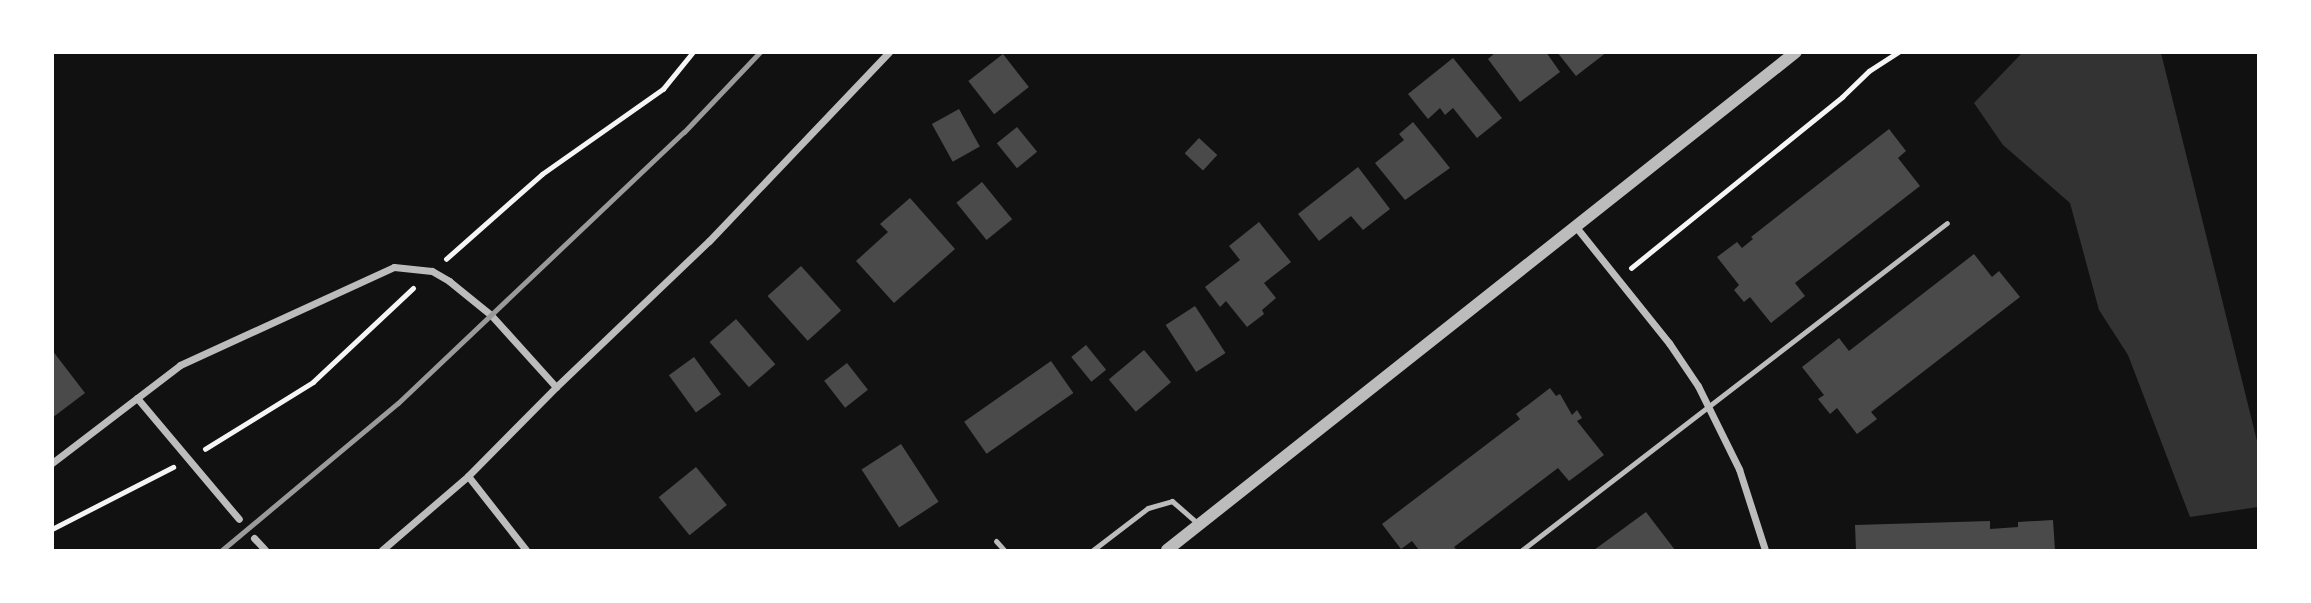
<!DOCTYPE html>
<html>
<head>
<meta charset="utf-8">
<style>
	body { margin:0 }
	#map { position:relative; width:2311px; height:603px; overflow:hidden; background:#111; font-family:Inter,sans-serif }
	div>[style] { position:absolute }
	.water>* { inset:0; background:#333 }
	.building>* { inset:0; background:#4a4a4a; transform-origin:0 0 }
	.path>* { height:4.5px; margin:-2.25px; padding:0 2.25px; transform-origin:2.25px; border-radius:2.25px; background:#f5f5f5 }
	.service>* { height:5px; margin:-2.5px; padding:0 2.5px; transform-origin:2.5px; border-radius:2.5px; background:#bcbcbc }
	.minor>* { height:7px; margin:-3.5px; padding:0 3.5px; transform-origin:3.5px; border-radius:3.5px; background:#bcbcbc }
	.tertiary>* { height:12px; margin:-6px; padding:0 6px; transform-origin:6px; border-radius:6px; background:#bcbcbc }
	.rail>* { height:5px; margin:-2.5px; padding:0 2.5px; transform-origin:2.5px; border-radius:2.5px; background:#9a9a9a }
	span { translate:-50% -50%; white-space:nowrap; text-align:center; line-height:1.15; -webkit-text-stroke:7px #fff; paint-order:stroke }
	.frame { position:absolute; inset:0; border:54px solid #fff; pointer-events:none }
</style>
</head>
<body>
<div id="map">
	<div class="water">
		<div style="clip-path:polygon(2023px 52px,2161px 53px,2258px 445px,2258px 507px,2190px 517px,2128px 355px,2099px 310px,2070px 203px,2003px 145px,1974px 103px)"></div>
	</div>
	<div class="building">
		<div style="clip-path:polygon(1496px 52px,1546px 52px,1560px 72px,1520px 102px,1488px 59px)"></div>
		<div style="clip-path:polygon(1557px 52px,1607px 52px,1576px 76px)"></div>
		<div style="left:1003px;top:54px;width:42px;height:44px;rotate:52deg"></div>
		<div style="clip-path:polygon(1453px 58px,1502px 118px,1477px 138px,1453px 108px,1445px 115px,1440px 108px,1428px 119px,1408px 94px)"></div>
		<div style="left:959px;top:109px;width:43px;height:31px;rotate:61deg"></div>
		<div style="clip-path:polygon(1413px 122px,1450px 168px,1405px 200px,1375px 163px,1404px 140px,1399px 134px)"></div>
		<div style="left:1017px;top:127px;width:32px;height:26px;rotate:51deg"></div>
		<div style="clip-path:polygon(1889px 129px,1906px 151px,1898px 158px,1920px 186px,1795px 283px,1805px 296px,1771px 323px,1750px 297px,1744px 302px,1734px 290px,1739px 285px,1717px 257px,1737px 242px,1742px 248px,1753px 239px,1751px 237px)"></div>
		<div style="left:1199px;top:138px;width:25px;height:21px;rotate:43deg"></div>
		<div style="clip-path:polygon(1358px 167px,1390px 209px,1363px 230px,1351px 216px,1319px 241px,1298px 214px)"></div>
		<div style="left:982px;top:182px;width:48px;height:33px;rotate:51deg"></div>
		<div style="clip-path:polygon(910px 198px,955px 249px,894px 303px,856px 261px,888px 232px,880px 224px)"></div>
		<div style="clip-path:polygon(1259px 222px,1291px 262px,1264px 283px,1276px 298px,1262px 310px,1264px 314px,1247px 327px,1226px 301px,1220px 307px,1205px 287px,1240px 260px,1229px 246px)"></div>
		<div style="clip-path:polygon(1974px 254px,1992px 277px,1999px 271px,2020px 297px,1871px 412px,1877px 419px,1857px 434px,1837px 408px,1830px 414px,1818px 399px,1824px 395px,1802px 367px,1839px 338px,1849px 351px)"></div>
		<div style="left:801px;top:266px;width:60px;height:45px;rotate:48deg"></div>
		<div style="left:1195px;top:306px;width:56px;height:35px;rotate:57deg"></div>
		<div style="left:736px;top:319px;width:60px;height:35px;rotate:49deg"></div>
		<div style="left:1086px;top:345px;width:32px;height:19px;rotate:51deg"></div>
		<div style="clip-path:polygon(52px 350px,85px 393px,52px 418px)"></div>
		<div style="left:1144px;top:350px;width:42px;height:46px;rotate:50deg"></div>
		<div style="left:694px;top:357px;width:46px;height:31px;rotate:54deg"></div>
		<div style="left:1051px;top:361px;width:39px;height:106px;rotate:55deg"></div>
		<div style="left:847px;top:363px;width:34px;height:29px;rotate:52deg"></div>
		<div style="clip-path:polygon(1550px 388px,1556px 396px,1560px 394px,1572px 415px,1577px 410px,1582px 418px,1577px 421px,1604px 455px,1569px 481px,1558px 468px,1454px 547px,1457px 550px,1419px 550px,1412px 541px,1401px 549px,1382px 524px,1520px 419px,1516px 414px)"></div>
		<div style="left:901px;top:444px;width:69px;height:47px;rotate:57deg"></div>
		<div style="left:696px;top:467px;width:49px;height:48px;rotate:51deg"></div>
		<div style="clip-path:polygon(1646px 512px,1675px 550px,1594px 550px)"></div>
		<div style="clip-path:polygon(2053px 520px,2055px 550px,1856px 550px,1855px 525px,1990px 521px,1990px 529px,2018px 527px,2018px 522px)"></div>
	</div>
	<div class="path">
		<div style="left:446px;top:259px;width:128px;rotate:-41.5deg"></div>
		<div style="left:542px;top:174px;width:148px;rotate:-35.1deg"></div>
		<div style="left:663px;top:89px;width:48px;rotate:-51deg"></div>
		<div style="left:1631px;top:268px;width:272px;rotate:-39deg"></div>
		<div style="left:1842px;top:97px;width:37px;rotate:-44deg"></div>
		<div style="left:1869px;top:71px;width:35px;rotate:-33deg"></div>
		<div style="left:205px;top:449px;width:127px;rotate:-31.8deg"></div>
		<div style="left:313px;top:382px;width:137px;rotate:-43.2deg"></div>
		<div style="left:52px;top:529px;width:136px;rotate:-27.1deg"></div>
	</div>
	<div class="service">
		<div style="left:996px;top:541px;width:12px;rotate:48deg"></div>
		<div style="left:1093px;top:550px;width:69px;rotate:-37.4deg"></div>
		<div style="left:1148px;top:508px;width:25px;rotate:-16deg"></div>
		<div style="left:1172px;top:501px;width:37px;rotate:41deg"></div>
		<div style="left:1522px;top:550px;width:536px;rotate:-37.58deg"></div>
	</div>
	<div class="minor">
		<div style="left:1576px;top:227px;width:149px;rotate:51.3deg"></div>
		<div style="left:1669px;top:343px;width:52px;rotate:56deg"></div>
		<div style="left:1698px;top:386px;width:93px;rotate:63.7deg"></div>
		<div style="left:1739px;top:469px;width:85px;rotate:72.2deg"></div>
		<div style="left:137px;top:398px;width:158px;rotate:49.9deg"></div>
		<div style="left:52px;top:463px;width:161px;rotate:-37.4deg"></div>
		<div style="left:180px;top:365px;width:235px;rotate:-24.6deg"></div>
		<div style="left:394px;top:267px;width:38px;rotate:6deg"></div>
		<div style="left:432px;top:271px;width:20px;rotate:30deg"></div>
		<div style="left:449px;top:281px;width:54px;rotate:39deg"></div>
		<div style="left:491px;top:315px;width:97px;rotate:47.9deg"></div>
		<div style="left:468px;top:476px;width:94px;rotate:51.9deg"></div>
		<div style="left:254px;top:538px;width:16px;rotate:47deg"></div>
		<div style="left:382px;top:550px;width:113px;rotate:-40.7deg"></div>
		<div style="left:468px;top:476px;width:125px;rotate:-45.3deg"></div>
		<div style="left:556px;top:387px;width:211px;rotate:-43.7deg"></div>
		<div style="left:709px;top:241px;width:261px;rotate:-46.4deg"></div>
	</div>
	<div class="tertiary">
		<div style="left:1167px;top:550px;width:802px;rotate:-38.37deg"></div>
	</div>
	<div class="rail">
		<div style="left:222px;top:550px;width:229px;rotate:-39.9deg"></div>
		<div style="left:398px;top:403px;width:394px;rotate:-43.5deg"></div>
		<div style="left:684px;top:132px;width:110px;rotate:-46.5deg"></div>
	</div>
	<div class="frame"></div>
</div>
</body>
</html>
